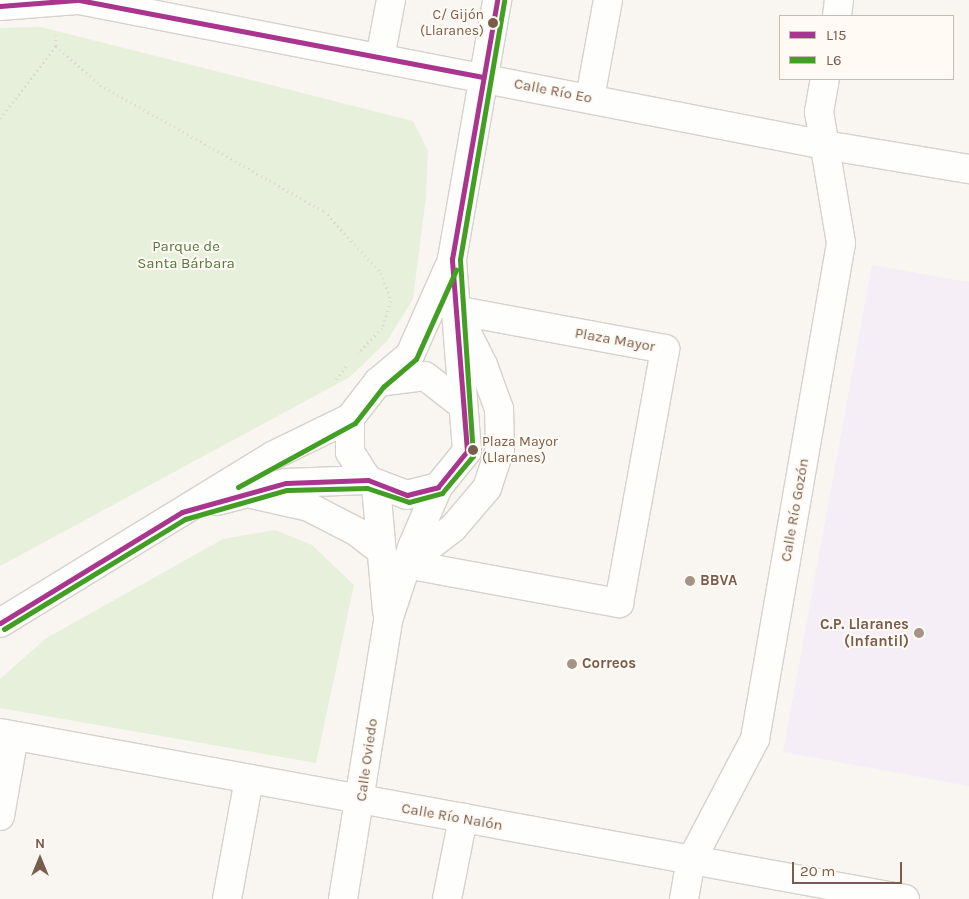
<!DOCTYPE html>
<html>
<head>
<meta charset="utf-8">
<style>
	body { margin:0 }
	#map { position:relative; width:969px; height:899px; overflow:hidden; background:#f9f5f0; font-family:Karla,sans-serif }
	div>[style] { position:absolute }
	.education>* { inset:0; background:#f6eef6 }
	.green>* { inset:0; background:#e7f0db }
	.path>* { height:3px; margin-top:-1.5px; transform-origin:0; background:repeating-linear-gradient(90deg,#dcd5d0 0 1px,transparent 0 5px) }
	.roads { filter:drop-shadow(1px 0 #d7d1cb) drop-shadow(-1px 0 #d7d1cb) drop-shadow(0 1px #d7d1cb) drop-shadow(0 -1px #d7d1cb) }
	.minor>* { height:28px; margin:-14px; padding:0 14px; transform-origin:14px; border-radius:14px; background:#fefefd }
	.bus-1>* { height:5px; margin:-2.5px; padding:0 2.5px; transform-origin:2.5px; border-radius:2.5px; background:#a9358e }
	.bus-2>* { height:5px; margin:-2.5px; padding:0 2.5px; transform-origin:2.5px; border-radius:2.5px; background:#429f23 }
	.dots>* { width:14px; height:14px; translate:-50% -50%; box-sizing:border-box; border:2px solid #fffaf3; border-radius:50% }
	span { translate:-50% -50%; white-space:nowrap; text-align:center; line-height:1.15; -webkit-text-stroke:4px #fffaf3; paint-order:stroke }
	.bus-label { font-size:14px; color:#7a5c4d }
	.right { translate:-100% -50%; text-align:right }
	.left { translate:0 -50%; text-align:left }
	.street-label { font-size:15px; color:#7a5c4d }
	.park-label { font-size:15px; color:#537a41 }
	.poi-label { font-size:15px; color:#7a5c4d; font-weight:700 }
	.legend { position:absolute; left:779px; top:15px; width:175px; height:65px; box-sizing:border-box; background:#fffaf3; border:1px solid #cabbb1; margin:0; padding:6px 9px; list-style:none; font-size:15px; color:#7a5c4d }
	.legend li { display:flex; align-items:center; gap:10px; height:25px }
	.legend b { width:25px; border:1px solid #cabbb1 }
	.north { position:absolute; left:15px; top:834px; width:50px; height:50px; -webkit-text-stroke:4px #fffaf3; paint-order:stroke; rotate:0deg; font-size:14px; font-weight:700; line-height:20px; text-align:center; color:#7a5c4d }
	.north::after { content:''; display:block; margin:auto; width:18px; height:22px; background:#7a5c4d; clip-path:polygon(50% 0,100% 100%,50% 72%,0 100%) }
	.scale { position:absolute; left:792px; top:862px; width:110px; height:22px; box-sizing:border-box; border:2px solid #7a5c4d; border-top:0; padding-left:6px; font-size:15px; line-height:18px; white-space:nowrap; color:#7a5c4d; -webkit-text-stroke:4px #fffaf3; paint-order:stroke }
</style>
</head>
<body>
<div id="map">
	<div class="education">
		<div style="clip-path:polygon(872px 265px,969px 282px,969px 786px,783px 752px)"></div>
	</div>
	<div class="green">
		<div style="clip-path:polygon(41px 27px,413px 121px,428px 151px,426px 196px,413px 299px,387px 341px,350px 377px,0 566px,0 28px)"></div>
		<div style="clip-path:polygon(275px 530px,312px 545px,354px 585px,316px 763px,0 708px,0 679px,45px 639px,223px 539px)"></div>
	</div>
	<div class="path">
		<div style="left:56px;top:35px;width:11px;rotate:90deg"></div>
		<div style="left:56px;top:46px;width:59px;rotate:41.6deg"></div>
		<div style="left:100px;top:85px;width:257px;rotate:29.4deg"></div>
		<div style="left:324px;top:211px;width:84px;rotate:47.4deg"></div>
		<div style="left:381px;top:273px;width:30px;rotate:70deg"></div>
		<div style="left:391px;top:301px;width:28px;rotate:108deg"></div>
		<div style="left:382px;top:328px;width:35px;rotate:134deg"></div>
		<div style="left:0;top:118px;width:91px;rotate:-52.1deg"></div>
		<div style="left:336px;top:379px;width:18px;rotate:-52deg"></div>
	</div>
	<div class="roads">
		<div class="minor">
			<div style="left:79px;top:0;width:760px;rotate:11deg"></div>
			<div style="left:825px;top:145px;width:146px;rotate:9.5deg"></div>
			<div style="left:0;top:6px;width:77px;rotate:-4.5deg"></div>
			<div style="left:837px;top:16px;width:16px;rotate:-83deg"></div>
			<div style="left:380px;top:58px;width:59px;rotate:-79.3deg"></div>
			<div style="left:590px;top:98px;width:100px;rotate:-79.6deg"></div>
			<div style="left:378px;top:382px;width:47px;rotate:-7.3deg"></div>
			<div style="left:425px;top:376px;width:46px;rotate:37.9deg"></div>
			<div style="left:376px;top:486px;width:125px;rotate:85deg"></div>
			<div style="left:438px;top:487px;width:32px;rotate:166deg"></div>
			<div style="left:407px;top:495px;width:42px;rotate:-159deg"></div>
			<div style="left:368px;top:480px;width:33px;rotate:-123deg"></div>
			<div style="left:350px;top:452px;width:34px;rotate:-90deg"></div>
			<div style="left:350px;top:418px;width:46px;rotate:-52.1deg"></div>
			<div style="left:378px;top:382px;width:42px;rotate:-40.2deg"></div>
			<div style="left:410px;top:355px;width:96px;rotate:-66.1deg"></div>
			<div style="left:252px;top:494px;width:58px;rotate:12.8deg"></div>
			<div style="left:309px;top:507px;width:54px;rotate:27.5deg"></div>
			<div style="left:357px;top:532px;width:31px;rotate:38deg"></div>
			<div style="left:217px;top:501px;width:71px;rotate:-14.6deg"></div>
			<div style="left:286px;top:483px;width:82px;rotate:-2.1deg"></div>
			<div style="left:406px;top:564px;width:217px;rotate:10.4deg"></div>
			<div style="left:619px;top:603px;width:258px;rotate:-79.7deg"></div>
			<div style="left:665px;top:349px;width:214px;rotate:-169.5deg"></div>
			<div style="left:406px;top:564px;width:59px;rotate:-37.5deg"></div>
			<div style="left:453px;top:528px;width:52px;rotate:-49.6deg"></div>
			<div style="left:487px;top:488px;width:41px;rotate:-71.6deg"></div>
			<div style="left:500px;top:449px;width:40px;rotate:-91.4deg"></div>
			<div style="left:499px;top:409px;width:47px;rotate:-110deg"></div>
			<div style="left:483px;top:365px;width:49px;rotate:-116.6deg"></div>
			<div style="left:0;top:623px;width:321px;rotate:-31.5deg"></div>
			<div style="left:274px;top:455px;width:85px;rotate:-26deg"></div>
			<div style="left:0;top:733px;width:920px;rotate:10.39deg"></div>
			<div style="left:0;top:816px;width:81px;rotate:-80.1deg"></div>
			<div style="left:227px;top:899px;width:122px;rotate:-79.6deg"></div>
			<div style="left:343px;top:899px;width:283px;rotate:-80.8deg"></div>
			<div style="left:388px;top:620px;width:79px;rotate:-71.6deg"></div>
			<div style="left:413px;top:545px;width:63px;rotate:-66.7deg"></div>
			<div style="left:438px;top:487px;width:46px;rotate:-51.1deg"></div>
			<div style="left:467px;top:451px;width:193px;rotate:-94.5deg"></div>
			<div style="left:452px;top:259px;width:263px;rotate:-80.1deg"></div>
			<div style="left:447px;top:899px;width:83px;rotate:-78.8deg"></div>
			<div style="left:684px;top:899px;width:39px;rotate:-80deg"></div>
			<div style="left:691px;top:861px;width:138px;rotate:-62.3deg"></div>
			<div style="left:755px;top:739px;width:503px;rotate:-80.16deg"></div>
			<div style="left:841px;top:243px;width:133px;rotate:-99.5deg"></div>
			<div style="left:819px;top:112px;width:34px;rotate:-80deg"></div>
		</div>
	</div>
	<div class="bus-1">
		<div style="left:79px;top:0;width:410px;rotate:10.8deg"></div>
		<div style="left:0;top:6px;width:77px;rotate:-4.5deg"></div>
		<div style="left:368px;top:480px;width:42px;rotate:21deg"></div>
		<div style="left:407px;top:495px;width:32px;rotate:-14deg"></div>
		<div style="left:438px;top:487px;width:46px;rotate:-51.1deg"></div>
		<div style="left:467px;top:451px;width:193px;rotate:-94.5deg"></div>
		<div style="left:452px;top:259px;width:263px;rotate:-80.1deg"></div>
		<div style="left:0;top:623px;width:213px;rotate:-31.4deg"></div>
		<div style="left:182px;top:512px;width:108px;rotate:-15.6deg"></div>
		<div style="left:286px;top:483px;width:82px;rotate:-2.1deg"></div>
	</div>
	<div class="bus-2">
		<div style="left:238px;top:487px;width:133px;rotate:-28.7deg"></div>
		<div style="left:355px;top:423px;width:46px;rotate:-52.1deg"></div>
		<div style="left:383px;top:387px;width:43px;rotate:-40.3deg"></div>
		<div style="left:416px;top:359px;width:98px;rotate:-65.8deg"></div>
		<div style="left:4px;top:629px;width:212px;rotate:-31.3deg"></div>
		<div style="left:185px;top:519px;width:106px;rotate:-15.9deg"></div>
		<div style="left:287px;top:490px;width:80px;rotate:-1.4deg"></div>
		<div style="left:367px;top:488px;width:44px;rotate:18.4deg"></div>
		<div style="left:409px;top:502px;width:34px;rotate:-15deg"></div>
		<div style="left:442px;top:493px;width:48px;rotate:-50deg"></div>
		<div style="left:473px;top:456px;width:197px;rotate:-93.8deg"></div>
		<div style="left:460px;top:259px;width:262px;rotate:-80.3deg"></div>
	</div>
	<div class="dots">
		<div style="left:493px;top:23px;background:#7a5c4d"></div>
		<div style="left:473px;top:450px;background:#7a5c4d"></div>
		<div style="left:690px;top:581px;background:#a69286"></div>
		<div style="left:919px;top:633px;background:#a69286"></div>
		<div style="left:572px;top:664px;background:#a69286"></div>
	</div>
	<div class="bus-label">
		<span class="right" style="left:484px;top:23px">C/ Gijón<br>(Llaranes)</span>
		<span class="left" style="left:482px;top:450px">Plaza Mayor<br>(Llaranes)</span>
	</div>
	<div class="street-label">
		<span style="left:553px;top:91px;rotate:11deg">Calle Río Eo</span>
		<span style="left:615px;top:340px;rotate:10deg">Plaza Mayor</span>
		<span style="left:795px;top:510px;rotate:-80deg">Calle Río Gozón</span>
		<span style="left:367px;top:760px;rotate:-82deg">Calle Oviedo</span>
		<span style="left:452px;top:817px;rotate:10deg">Calle Río Nalón</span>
	</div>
	<div class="park-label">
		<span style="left:186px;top:255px">Parque de<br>Santa Bárbara</span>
	</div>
	<div class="poi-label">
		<span class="left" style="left:700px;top:581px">BBVA</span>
		<span class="right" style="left:909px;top:633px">C.P. Llaranes<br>(Infantil)</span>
		<span class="left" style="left:582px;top:664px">Correos</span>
	</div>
	<ul class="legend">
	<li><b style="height:6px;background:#a9358e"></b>L15</li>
	<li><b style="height:6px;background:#429f23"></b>L6</li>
	</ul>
	<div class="north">N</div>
	<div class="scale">20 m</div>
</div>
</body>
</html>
